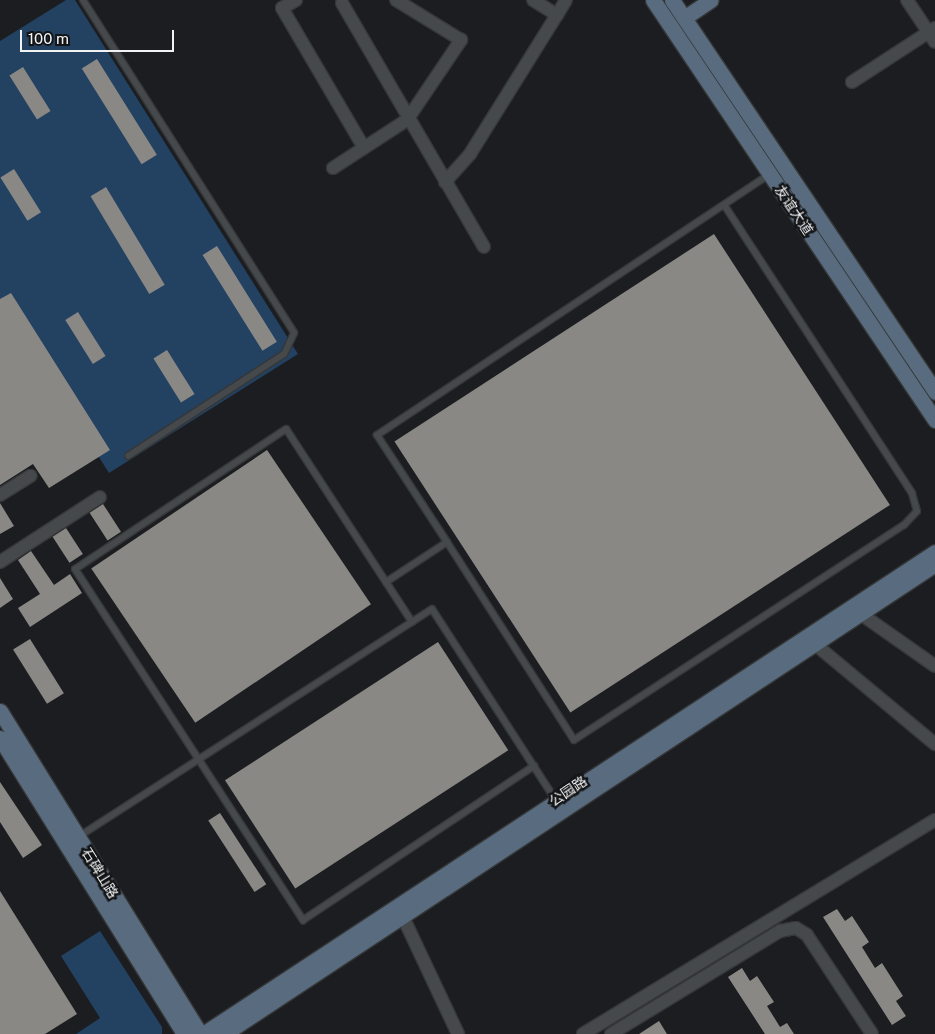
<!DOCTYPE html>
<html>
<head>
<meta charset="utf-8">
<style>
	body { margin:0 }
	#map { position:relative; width:935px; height:1034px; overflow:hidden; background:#1b1d20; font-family:"Public Sans","Noto Sans SC",sans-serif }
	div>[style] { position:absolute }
	.green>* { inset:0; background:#234161 }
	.building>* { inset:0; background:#8a8885; transform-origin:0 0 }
	.roads { filter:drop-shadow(1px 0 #353738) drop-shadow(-1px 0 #353738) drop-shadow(0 1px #353738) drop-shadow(0 -1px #353738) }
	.lane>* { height:6px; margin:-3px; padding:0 3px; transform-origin:3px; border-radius:3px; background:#46494b }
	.street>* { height:12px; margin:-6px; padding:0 6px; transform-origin:6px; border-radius:6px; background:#46494b }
	.secondary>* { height:15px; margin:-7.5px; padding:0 7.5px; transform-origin:7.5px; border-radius:7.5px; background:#596b7e }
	span { translate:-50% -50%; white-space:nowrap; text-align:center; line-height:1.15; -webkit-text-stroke:5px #121416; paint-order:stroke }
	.street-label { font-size:14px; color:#f0f2f3 }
	.scale { position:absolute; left:20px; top:30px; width:154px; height:22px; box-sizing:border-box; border:2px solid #f0f2f3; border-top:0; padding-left:6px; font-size:15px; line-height:18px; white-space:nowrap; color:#f0f2f3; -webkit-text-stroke:4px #121416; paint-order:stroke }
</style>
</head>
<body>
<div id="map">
	<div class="green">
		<div style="clip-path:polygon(66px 0,75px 0,298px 354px,109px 473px,0 300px,0 41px)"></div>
		<div style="clip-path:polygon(100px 931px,162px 1027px,162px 1034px,76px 1034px,100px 1018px,61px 956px)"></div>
	</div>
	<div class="building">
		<div style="left:97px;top:59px;width:113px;height:18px;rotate:58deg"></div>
		<div style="left:23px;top:67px;width:52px;height:16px;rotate:58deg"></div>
		<div style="left:14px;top:169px;width:51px;height:16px;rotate:58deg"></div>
		<div style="left:106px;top:187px;width:114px;height:18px;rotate:59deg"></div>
		<div style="left:714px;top:234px;width:323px;height:381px;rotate:57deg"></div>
		<div style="left:217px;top:246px;width:113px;height:17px;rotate:58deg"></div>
		<div style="clip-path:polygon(11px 293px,110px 450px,49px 488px,33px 464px,0 485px,0 299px)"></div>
		<div style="left:78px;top:312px;width:52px;height:15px;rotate:58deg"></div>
		<div style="left:167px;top:350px;width:52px;height:16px;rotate:58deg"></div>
		<div style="left:267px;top:450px;width:186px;height:212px;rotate:56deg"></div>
		<div style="clip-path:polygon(0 503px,14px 526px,0 534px)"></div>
		<div style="left:103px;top:504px;width:33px;height:16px;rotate:57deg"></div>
		<div style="left:66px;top:528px;width:31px;height:16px;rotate:57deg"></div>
		<div style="clip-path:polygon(31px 551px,54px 585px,70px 574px,82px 593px,30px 627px,18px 608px,40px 594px,18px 560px)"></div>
		<div style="clip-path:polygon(0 578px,13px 599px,0 608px)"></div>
		<div style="left:30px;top:639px;width:64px;height:20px;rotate:58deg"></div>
		<div style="left:438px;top:642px;width:129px;height:254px;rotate:57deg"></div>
		<div style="clip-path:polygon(0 782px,42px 845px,23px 858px,0 822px)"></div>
		<div style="left:220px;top:813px;width:85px;height:14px;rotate:57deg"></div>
		<div style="clip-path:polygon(0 891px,77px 1014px,45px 1034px,0 1034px)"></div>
		<div style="clip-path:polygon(837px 909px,845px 921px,852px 916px,869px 942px,862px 947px,875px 968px,882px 963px,903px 996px,896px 1001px,906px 1016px,892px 1025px,823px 917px)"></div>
		<div style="clip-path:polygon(742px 968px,750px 981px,757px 976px,774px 1002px,767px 1006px,780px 1027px,787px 1023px,794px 1034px,765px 1034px,728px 977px)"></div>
		<div style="clip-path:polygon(659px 1021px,667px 1034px,639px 1034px)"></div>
	</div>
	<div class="roads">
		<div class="lane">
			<div style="left:83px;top:0;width:394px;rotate:57.6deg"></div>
			<div style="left:294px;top:333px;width:23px;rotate:115deg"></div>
			<div style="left:284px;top:354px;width:186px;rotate:146.8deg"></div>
			<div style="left:447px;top:542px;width:235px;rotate:57.3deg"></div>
			<div style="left:574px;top:740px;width:394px;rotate:-33.1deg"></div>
			<div style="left:904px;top:525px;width:19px;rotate:-47deg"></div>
			<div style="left:917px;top:511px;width:19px;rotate:-106deg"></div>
			<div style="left:912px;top:493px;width:344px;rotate:-123.1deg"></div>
			<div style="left:386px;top:582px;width:73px;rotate:-33.3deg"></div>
			<div style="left:447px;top:542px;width:128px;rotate:-123.2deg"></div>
			<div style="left:377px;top:435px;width:470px;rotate:-33.6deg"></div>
			<div style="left:412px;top:622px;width:230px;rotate:-123.1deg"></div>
			<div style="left:286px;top:429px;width:253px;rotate:146.4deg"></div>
			<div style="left:75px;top:569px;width:419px;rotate:57deg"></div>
			<div style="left:303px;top:920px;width:278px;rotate:-33.7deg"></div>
			<div style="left:78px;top:837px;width:421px;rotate:-32.8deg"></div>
			<div style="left:432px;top:609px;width:226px;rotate:57.1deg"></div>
		</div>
		<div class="street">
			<div style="left:296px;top:0;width:16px;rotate:150deg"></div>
			<div style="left:282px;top:8px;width:162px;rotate:59.6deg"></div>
			<div style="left:907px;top:0;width:50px;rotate:56.3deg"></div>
			<div style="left:342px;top:3px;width:282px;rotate:59.8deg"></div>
			<div style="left:557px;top:15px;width:17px;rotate:-59deg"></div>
			<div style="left:852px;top:82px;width:99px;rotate:-33deg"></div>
			<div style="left:333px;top:168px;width:88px;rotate:-33deg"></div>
			<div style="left:407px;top:120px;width:97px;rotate:-56deg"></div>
			<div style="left:461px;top:40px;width:76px;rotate:-148.4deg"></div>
			<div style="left:445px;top:182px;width:38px;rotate:-48deg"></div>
			<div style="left:470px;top:154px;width:164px;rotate:-58deg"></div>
			<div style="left:557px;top:15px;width:28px;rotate:-148deg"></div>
			<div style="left:0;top:495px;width:36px;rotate:-32deg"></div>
			<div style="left:0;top:562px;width:119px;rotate:-33deg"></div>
			<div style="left:861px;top:614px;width:90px;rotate:35.1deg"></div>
			<div style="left:816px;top:645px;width:155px;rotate:39.8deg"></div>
			<div style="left:403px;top:917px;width:129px;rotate:64.8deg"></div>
			<div style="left:583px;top:1034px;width:412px;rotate:-31.3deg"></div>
			<div style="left:611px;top:1034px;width:198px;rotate:-31.4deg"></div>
			<div style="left:780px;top:931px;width:16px;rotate:-11deg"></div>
			<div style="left:796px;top:928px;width:13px;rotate:32deg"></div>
			<div style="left:807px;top:935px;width:118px;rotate:56.7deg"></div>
		</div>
		<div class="secondary">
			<div style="left:653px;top:0;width:506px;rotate:56.12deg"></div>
			<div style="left:672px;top:0;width:472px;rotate:56.1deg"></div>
			<div style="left:684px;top:18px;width:32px;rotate:-34deg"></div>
			<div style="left:0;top:711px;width:380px;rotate:58.2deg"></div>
			<div style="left:0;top:738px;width:349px;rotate:58.1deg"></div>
			<div style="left:203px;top:1034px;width:876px;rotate:-33.36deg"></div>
			<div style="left:224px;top:1034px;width:852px;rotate:-33.47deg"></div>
		</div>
	</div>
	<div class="street-label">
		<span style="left:794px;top:210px;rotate:56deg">友谊大道</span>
		<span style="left:568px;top:791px;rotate:-34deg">公园路</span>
		<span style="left:100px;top:873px;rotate:58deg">石碑山路</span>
	</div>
	<div class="scale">100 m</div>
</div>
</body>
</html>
